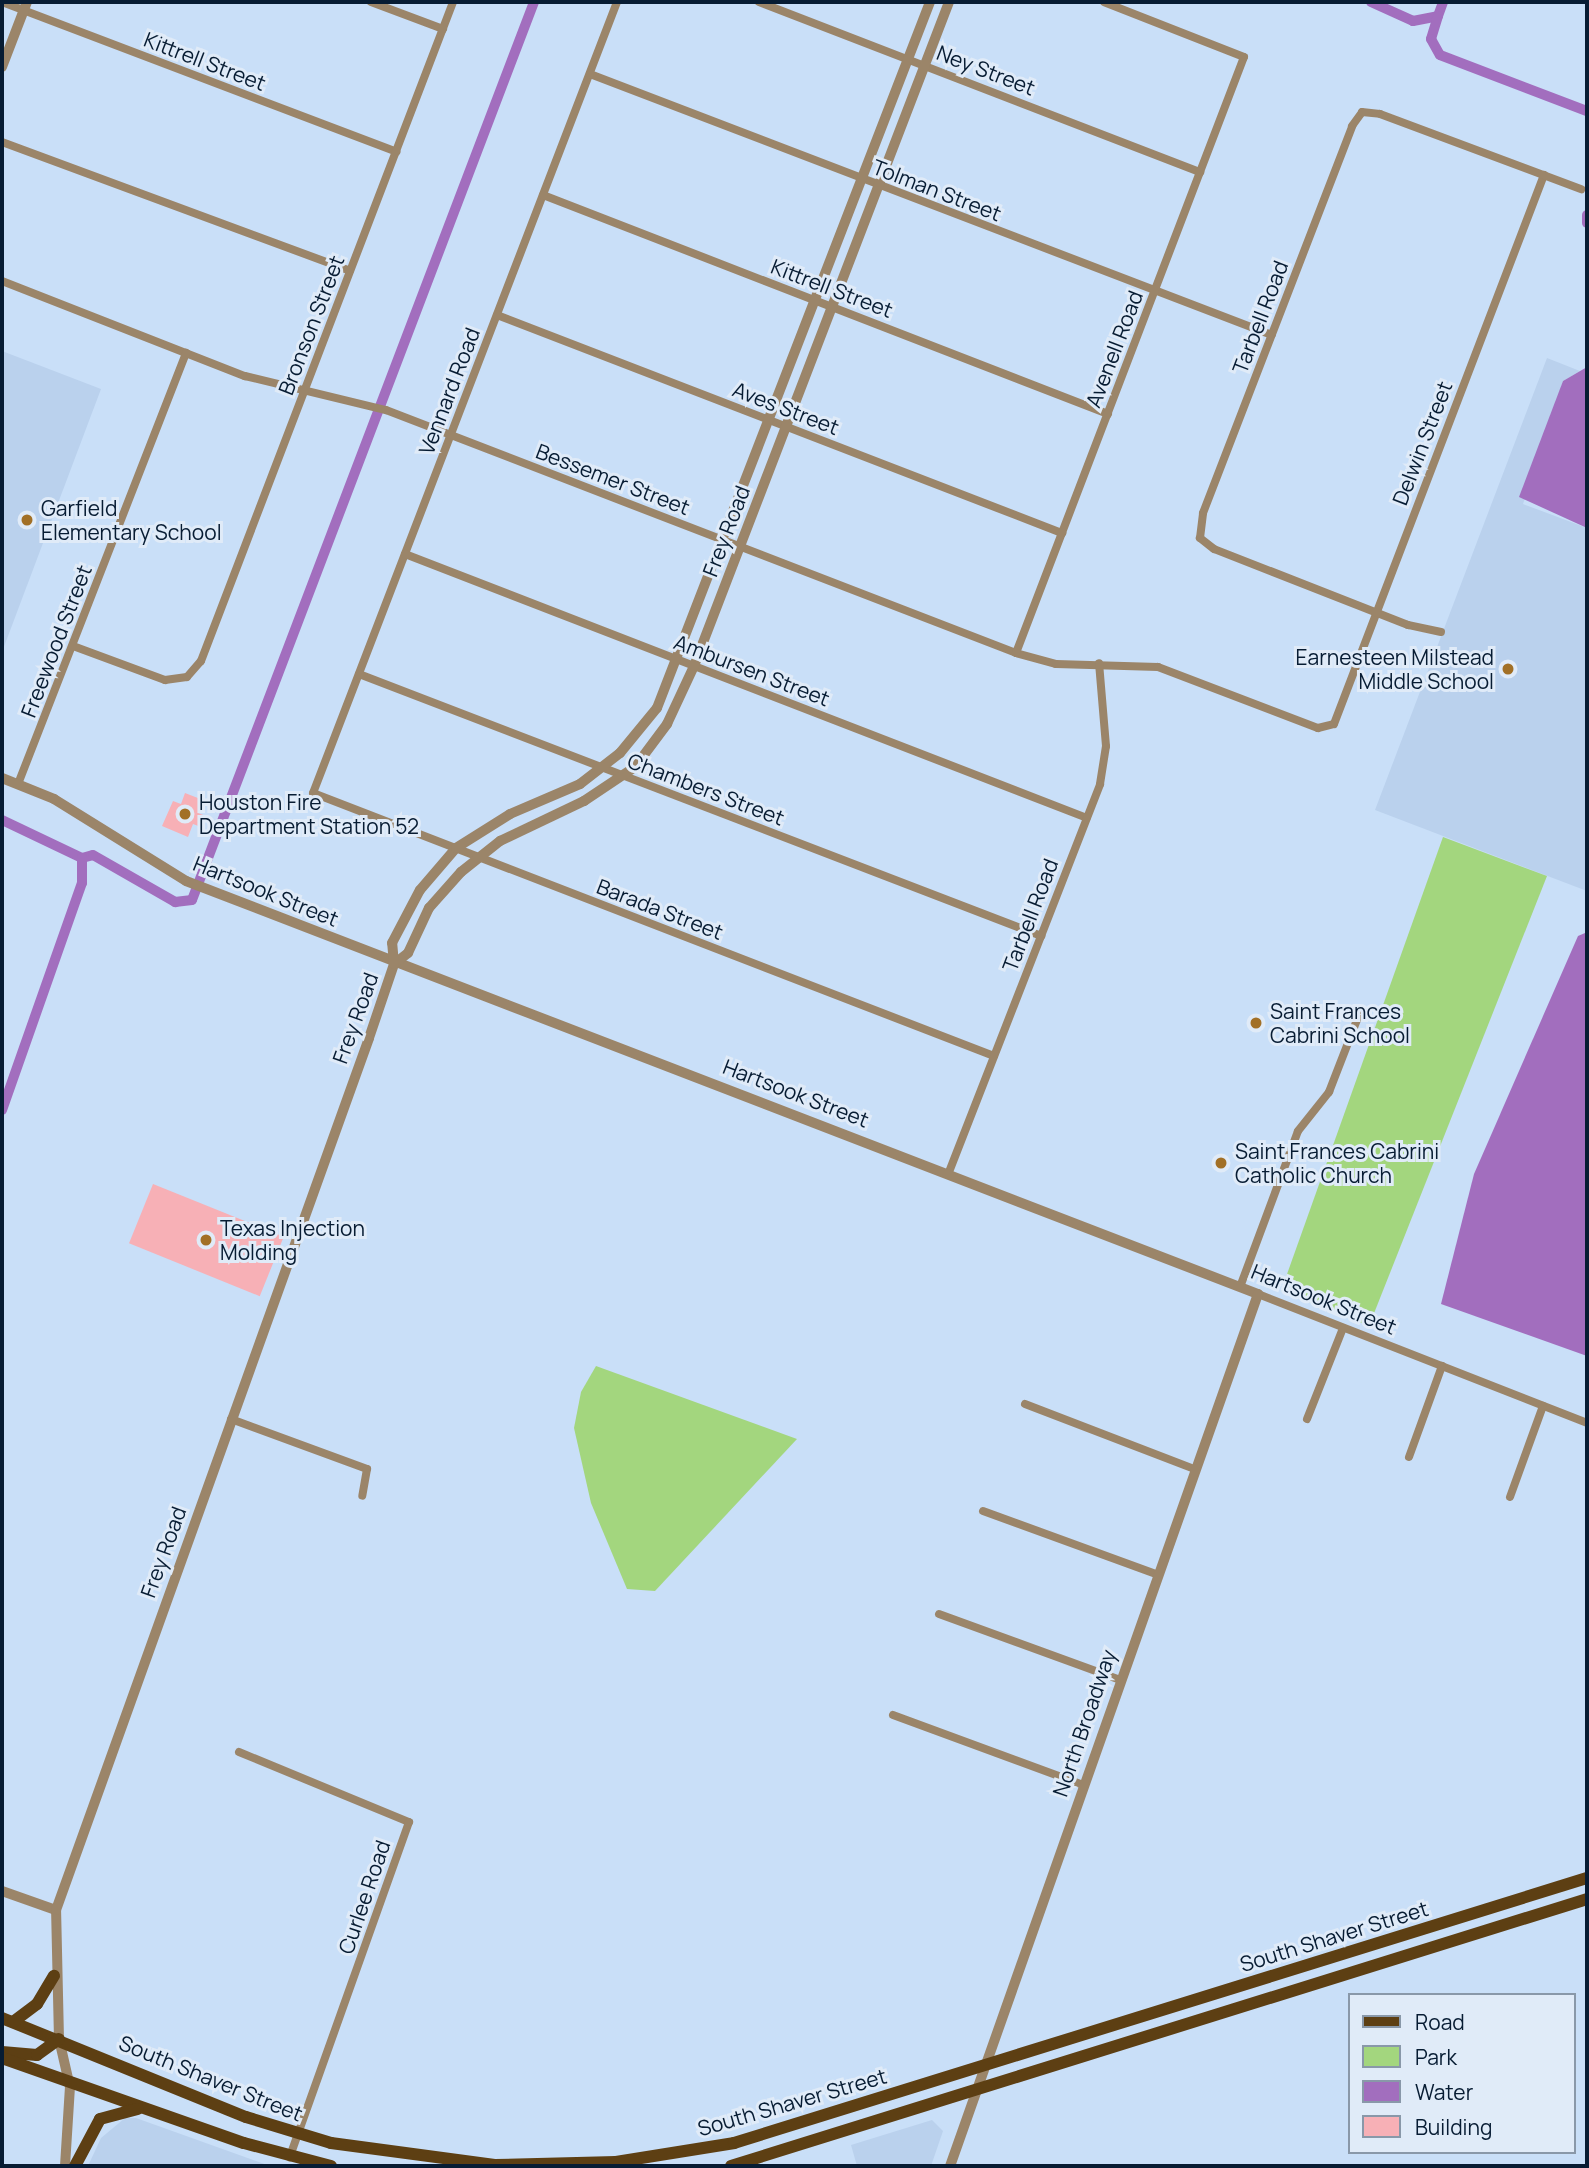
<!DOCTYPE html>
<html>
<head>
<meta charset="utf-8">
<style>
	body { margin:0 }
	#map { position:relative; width:1589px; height:2168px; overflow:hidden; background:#c9dff8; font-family:Manrope,sans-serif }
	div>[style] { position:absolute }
	.built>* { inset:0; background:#bad1ed }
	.green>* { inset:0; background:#a3d67e }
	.water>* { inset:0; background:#a26ebe }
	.canal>* { height:10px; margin:-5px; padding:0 5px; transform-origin:5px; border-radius:5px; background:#a26ebe }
	.building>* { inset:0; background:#f7b0b6; transform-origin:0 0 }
	.minor>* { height:8px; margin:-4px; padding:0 4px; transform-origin:4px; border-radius:4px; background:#9b8569 }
	.tertiary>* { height:10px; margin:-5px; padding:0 5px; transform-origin:5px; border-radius:5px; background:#9b8569 }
	.primary>* { height:12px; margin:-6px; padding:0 6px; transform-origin:6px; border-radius:6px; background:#5d3f13 }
	.dots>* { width:19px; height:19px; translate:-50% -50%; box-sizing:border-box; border:4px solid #e0ebf8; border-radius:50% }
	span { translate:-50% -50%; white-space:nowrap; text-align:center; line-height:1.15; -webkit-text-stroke:6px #e0ebf8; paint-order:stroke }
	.street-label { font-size:21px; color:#071c33 }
	.poi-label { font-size:21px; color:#071c33 }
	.left { translate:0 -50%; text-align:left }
	.right { translate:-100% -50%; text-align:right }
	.frame { position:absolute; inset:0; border:4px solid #071c33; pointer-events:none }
	.legend { position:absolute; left:1348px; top:1993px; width:228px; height:161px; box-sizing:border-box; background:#e0ebf8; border:2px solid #8998a9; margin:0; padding:9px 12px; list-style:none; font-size:21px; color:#071c33 }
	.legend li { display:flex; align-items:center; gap:14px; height:35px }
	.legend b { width:35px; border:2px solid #8998a9 }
</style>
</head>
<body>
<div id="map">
	<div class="built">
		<div style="clip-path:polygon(2px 351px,101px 389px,2px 652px)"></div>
		<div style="clip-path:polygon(1547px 358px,1580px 371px,1563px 381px,1523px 504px,1587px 528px,1587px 891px,1375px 810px)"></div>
		<div style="clip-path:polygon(125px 2118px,136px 2118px,270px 2166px,88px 2166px,101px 2138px)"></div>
		<div style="clip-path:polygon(932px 2120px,943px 2131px,931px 2166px,857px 2166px,851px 2145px)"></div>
	</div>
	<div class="green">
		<div style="clip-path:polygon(1443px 837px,1547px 876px,1369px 1326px,1281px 1291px)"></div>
		<div style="clip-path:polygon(596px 1366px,797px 1439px,655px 1591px,627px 1589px,591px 1503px,574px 1428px,581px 1392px)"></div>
	</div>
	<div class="water">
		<div style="clip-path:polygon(1587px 367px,1587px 528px,1519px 497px,1563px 381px)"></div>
		<div style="clip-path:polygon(1585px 933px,1587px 934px,1587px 1356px,1441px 1304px,1474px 1174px,1578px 936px)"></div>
	</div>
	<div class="canal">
		<div style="left:1371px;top:2px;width:46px;rotate:24.3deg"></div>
		<div style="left:1413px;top:21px;width:25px;rotate:-11deg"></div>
		<div style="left:1438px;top:16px;width:15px;rotate:-70deg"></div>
		<div style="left:1438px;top:16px;width:24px;rotate:107deg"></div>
		<div style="left:1431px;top:39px;width:18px;rotate:61deg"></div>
		<div style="left:1440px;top:55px;width:157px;rotate:20.9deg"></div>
		<div style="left:1587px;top:215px;width:8px;rotate:90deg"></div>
		<div style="left:2px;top:820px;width:89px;rotate:25.4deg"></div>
		<div style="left:82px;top:858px;width:11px;rotate:-15deg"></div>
		<div style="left:93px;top:855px;width:95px;rotate:29.8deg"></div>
		<div style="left:175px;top:902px;width:17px;rotate:-7deg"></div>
		<div style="left:192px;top:900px;width:961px;rotate:-69.15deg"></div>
		<div style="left:2px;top:1110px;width:241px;rotate:-70.6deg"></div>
		<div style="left:82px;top:883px;width:25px;rotate:-90deg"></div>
	</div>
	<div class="building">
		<div style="clip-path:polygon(185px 793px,203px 800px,198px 813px,206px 816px,201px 827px,193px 824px,188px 837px,162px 826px,173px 801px,181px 804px)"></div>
		<div style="left:153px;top:1184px;width:141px;height:64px;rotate:22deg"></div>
	</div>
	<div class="minor">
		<div style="left:2px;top:2px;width:422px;rotate:20.8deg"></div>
		<div style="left:371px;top:2px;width:77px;rotate:20.6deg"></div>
		<div style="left:617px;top:2px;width:847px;rotate:111.02deg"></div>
		<div style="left:313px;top:793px;width:730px;rotate:21.12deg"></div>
		<div style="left:759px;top:2px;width:473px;rotate:21.1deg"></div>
		<div style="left:590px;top:74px;width:730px;rotate:20.94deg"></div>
		<div style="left:2px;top:142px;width:371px;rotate:20.3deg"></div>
		<div style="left:543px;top:195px;width:606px;rotate:21.19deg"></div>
		<div style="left:2px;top:281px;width:261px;rotate:21.4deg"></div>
		<div style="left:245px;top:376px;width:145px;rotate:13.6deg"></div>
		<div style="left:386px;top:410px;width:675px;rotate:21.09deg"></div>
		<div style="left:1016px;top:653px;width:41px;rotate:15.4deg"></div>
		<div style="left:1056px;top:664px;width:102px;rotate:1.7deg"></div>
		<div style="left:1158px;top:667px;width:171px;rotate:20.9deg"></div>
		<div style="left:1318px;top:728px;width:16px;rotate:-14deg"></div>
		<div style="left:1334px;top:724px;width:588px;rotate:-69.07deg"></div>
		<div style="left:497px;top:315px;width:606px;rotate:21.1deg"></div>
		<div style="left:405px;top:554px;width:731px;rotate:21.16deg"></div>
		<div style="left:1441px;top:632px;width:34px;rotate:-168deg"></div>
		<div style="left:1408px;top:625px;width:208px;rotate:-158.6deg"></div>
		<div style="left:1214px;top:549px;width:18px;rotate:-142deg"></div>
		<div style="left:1200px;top:538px;width:25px;rotate:-83deg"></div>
		<div style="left:1203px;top:513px;width:415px;rotate:-68.9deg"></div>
		<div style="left:1352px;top:126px;width:17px;rotate:-54deg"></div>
		<div style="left:1362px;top:112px;width:18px;rotate:6deg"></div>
		<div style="left:1380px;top:114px;width:215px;rotate:20.5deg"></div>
		<div style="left:73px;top:646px;width:98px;rotate:20.3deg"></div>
		<div style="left:165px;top:680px;width:22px;rotate:-8deg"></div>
		<div style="left:187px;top:677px;width:21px;rotate:-49deg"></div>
		<div style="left:201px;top:661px;width:706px;rotate:-69.07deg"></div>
		<div style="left:1016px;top:653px;width:638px;rotate:-69.07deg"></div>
		<div style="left:1244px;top:57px;width:150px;rotate:-158.6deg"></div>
		<div style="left:359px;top:674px;width:731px;rotate:21.01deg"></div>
		<div style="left:18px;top:784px;width:463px;rotate:-68.7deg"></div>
		<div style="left:949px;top:1172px;width:416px;rotate:-68.7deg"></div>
		<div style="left:1100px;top:784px;width:38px;rotate:-81deg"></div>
		<div style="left:1106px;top:746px;width:83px;rotate:-94.8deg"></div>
		<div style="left:1240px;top:1287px;width:166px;rotate:-69.6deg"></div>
		<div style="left:1298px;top:1131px;width:50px;rotate:-51.5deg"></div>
		<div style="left:1329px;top:1092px;width:86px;rotate:-68.8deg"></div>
		<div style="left:1258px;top:1294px;width:353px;rotate:21.4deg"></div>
		<div style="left:1025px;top:1404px;width:181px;rotate:21deg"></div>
		<div style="left:231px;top:1419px;width:145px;rotate:20.2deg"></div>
		<div style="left:367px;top:1469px;width:27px;rotate:100deg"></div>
		<div style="left:1307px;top:1419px;width:98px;rotate:-68.4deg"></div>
		<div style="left:1409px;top:1457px;width:97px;rotate:-70.1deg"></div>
		<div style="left:1510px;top:1497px;width:97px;rotate:-70.1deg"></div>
		<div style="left:983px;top:1511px;width:184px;rotate:20deg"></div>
		<div style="left:939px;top:1614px;width:193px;rotate:20deg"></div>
		<div style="left:893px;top:1715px;width:202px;rotate:20.2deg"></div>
		<div style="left:239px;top:1752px;width:184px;rotate:22.4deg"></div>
		<div style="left:409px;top:1822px;width:356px;rotate:109.6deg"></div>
	</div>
	<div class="tertiary">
		<div style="left:2px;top:67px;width:70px;rotate:-69deg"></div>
		<div style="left:2px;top:778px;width:56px;rotate:22deg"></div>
		<div style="left:54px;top:799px;width:155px;rotate:31.8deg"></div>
		<div style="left:186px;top:881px;width:1149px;rotate:21.07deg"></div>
		<div style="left:1258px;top:1294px;width:925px;rotate:109.45deg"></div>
		<div style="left:394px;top:964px;width:18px;rotate:-38deg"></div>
		<div style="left:408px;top:953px;width:50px;rotate:-65deg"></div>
		<div style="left:429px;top:908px;width:48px;rotate:-48.4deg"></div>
		<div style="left:461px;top:872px;width:50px;rotate:-38.5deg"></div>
		<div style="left:500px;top:841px;width:93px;rotate:-25.5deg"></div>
		<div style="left:584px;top:801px;width:61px;rotate:-33.7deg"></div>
		<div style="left:635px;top:767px;width:54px;rotate:-53.3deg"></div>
		<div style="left:667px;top:724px;width:64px;rotate:-65deg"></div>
		<div style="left:694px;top:666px;width:711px;rotate:-68.99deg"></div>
		<div style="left:2px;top:1891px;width:57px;rotate:19.4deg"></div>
		<div style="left:65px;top:2166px;width:79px;rotate:-86.4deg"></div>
		<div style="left:70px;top:2087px;width:49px;rotate:-102.9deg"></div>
		<div style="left:59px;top:2039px;width:129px;rotate:-91.3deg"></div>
		<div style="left:56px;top:1910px;width:926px;rotate:-70.25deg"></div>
		<div style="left:369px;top:1038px;width:78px;rotate:-71.3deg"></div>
		<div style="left:394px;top:964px;width:21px;rotate:-95deg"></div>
		<div style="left:392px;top:943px;width:60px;rotate:-62.2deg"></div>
		<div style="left:420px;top:890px;width:55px;rotate:-49.4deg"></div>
		<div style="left:456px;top:848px;width:64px;rotate:-32.2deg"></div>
		<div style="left:510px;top:814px;width:76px;rotate:-23.2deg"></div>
		<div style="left:580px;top:784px;width:51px;rotate:-37.8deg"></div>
		<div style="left:620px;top:753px;width:58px;rotate:-50.6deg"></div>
		<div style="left:657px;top:708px;width:757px;rotate:-68.86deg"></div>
	</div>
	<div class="primary">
		<div style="left:2px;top:2018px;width:263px;rotate:22.1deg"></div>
		<div style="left:246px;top:2117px;width:89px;rotate:17deg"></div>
		<div style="left:331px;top:2143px;width:165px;rotate:7.6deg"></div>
		<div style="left:495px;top:2165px;width:121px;rotate:-1.4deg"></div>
		<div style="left:616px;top:2162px;width:120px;rotate:-9.1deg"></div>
		<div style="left:734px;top:2143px;width:893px;rotate:-17.26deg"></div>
		<div style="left:13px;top:2022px;width:30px;rotate:-37deg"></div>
		<div style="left:37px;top:2004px;width:33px;rotate:-59deg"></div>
		<div style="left:2px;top:2052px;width:35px;rotate:5deg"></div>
		<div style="left:37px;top:2055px;width:27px;rotate:-36deg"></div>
		<div style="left:2px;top:2058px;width:256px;rotate:19.4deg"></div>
		<div style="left:244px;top:2143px;width:90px;rotate:14.8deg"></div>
		<div style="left:75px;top:2166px;width:53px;rotate:-62deg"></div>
		<div style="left:100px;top:2119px;width:39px;rotate:-15deg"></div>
		<div style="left:731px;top:2166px;width:897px;rotate:-17.32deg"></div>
	</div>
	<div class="dots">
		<div style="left:27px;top:520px;background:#a27026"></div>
		<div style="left:1508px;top:669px;background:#a27026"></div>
		<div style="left:185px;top:814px;background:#a27026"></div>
		<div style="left:1256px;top:1023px;background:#a27026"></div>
		<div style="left:1221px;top:1163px;background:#a27026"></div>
		<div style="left:206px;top:1240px;background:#a27026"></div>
	</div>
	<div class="street-label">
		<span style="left:205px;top:61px;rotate:21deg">Kittrell Street</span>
		<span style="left:986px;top:70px;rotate:21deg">Ney Street</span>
		<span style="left:937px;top:190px;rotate:21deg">Tolman Street</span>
		<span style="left:832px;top:288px;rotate:21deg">Kittrell Street</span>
		<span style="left:1260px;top:317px;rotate:-69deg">Tarbell Road</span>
		<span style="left:311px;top:325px;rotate:-69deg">Bronson Street</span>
		<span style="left:1114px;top:349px;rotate:-69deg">Avenell Road</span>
		<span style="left:449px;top:391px;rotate:-69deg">Vennard Road</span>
		<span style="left:786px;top:408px;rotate:21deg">Aves Street</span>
		<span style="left:1422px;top:443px;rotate:-69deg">Delwin Street</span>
		<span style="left:613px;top:479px;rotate:21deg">Bessemer Street</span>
		<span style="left:726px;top:531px;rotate:-69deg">Frey Road</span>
		<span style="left:56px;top:641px;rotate:-69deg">Freewood Street</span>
		<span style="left:752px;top:670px;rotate:21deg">Ambursen Street</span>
		<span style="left:706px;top:789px;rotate:21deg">Chambers Street</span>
		<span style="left:266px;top:891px;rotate:22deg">Hartsook Street</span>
		<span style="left:660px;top:909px;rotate:21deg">Barada Street</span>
		<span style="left:1030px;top:915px;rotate:-69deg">Tarbell Road</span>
		<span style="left:355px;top:1018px;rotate:-70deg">Frey Road</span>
		<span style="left:796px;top:1093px;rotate:21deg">Hartsook Street</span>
		<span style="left:1324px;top:1299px;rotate:22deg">Hartsook Street</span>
		<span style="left:163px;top:1552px;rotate:-70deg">Frey Road</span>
		<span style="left:1084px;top:1723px;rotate:-71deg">North Broadway</span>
		<span style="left:364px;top:1897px;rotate:-71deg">Curlee Road</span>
		<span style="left:1334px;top:1936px;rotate:-17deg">South Shaver Street</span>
		<span style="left:211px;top:2078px;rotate:22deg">South Shaver Street</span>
		<span style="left:792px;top:2102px;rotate:-16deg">South Shaver Street</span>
	</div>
	<div class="poi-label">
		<span class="left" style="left:41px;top:520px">Garfield<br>Elementary School</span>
		<span class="right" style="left:1494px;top:669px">Earnesteen Milstead<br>Middle School</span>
		<span class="left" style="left:199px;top:814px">Houston Fire<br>Department Station 52</span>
		<span class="left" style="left:1270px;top:1023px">Saint Frances<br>Cabrini School</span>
		<span class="left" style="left:1235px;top:1163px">Saint Frances Cabrini<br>Catholic Church</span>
		<span class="left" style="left:220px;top:1240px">Texas Injection<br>Molding</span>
	</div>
	<div class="frame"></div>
	<ul class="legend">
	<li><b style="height:9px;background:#5d3f13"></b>Road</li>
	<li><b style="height:19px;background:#a3d67e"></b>Park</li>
	<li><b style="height:19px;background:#a26ebe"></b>Water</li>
	<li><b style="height:19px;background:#f7b0b6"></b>Building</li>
	</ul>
</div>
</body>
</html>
